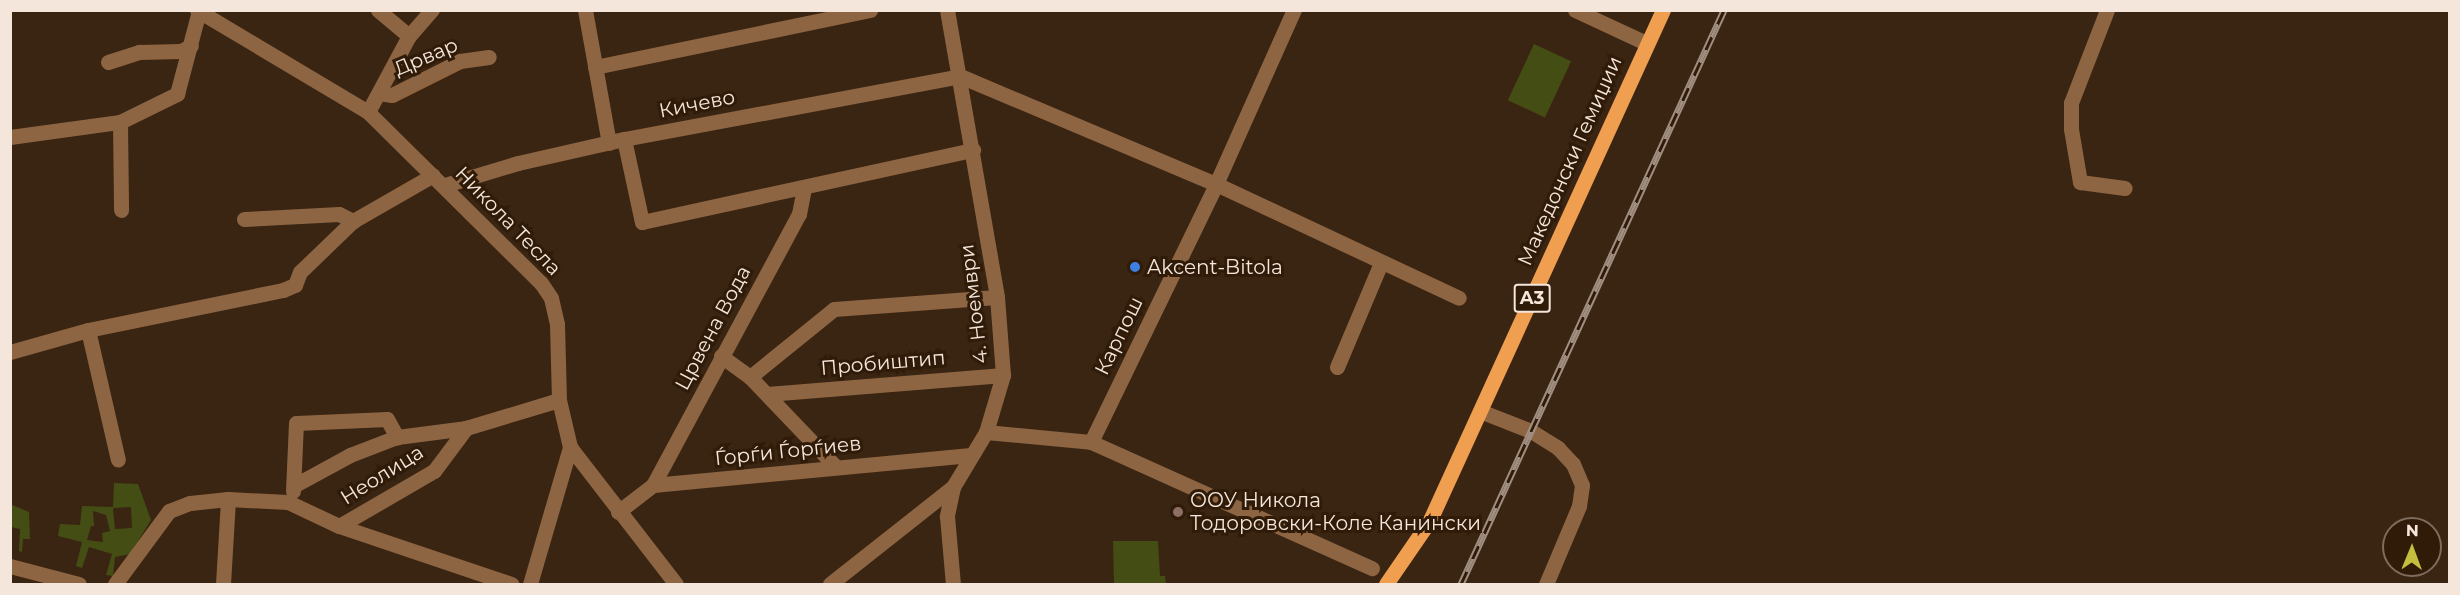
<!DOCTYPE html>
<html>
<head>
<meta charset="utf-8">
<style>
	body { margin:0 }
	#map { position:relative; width:2460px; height:595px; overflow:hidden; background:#3a2412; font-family:Montserrat,sans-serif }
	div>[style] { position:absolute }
	.green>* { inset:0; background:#444d13; transform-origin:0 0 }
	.minor>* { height:15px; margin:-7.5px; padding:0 7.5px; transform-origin:7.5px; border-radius:7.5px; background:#8d6542 }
	.tertiary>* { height:15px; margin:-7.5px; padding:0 7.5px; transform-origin:7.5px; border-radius:7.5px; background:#8d6542 }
	.primary>* { height:15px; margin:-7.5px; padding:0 7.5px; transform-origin:7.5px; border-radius:7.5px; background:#f09e4f }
	.rail>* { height:7px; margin-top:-3.5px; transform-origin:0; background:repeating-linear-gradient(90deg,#2f1b08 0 14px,#a08e80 0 28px); box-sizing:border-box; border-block:2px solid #a08e80 }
	.dots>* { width:16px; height:16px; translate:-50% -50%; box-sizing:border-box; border:3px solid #2f1b08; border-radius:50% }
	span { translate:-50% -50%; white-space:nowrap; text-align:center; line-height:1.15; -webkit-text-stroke:6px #2f1b08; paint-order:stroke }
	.shield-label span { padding:2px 4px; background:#2f1b08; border:2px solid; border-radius:4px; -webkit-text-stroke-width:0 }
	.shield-label { font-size:18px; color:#f5e6db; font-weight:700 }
	.street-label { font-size:20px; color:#f5e6db }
	.poi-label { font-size:20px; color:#f5e6db }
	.left { translate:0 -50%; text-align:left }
	.frame { position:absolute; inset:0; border:12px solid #f5e6db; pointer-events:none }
	.north { position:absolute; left:2382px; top:517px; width:60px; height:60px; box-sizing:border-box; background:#2f1b08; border:2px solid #7e6c5c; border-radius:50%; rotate:1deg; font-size:16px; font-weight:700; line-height:24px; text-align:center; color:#f5e6db }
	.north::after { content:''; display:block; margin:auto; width:21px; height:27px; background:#c4bd3e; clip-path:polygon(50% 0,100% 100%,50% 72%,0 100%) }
</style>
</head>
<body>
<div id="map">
	<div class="green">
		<div style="left:1534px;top:44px;width:41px;height:62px;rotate:25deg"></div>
		<div style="clip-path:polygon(evenodd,114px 483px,138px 484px,151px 520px,130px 554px,115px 557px,113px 576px,106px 575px,112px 554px,89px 547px,82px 568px,76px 566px,82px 542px,58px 536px,60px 524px,80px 525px,82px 506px,113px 507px,114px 483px,131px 507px,132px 528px,115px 529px,113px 508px,131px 507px,114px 483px,93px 511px,106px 515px,110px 531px,102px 533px,103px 542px,87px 540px,91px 526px,94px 526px,93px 511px)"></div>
		<div style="clip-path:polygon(10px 504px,29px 512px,30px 539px,23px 539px,22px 552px,19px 551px,20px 529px,11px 527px)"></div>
		<div style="clip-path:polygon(1113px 541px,1158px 541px,1160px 576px,1165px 576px,1166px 584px,1114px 584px)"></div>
	</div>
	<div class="minor">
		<div style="left:378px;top:10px;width:40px;rotate:40deg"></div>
		<div style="left:585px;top:10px;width:135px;rotate:79.8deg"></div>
		<div style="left:1575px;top:10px;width:78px;rotate:24.9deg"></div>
		<div style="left:2107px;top:10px;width:100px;rotate:111.2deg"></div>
		<div style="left:2071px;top:103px;width:26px;rotate:90deg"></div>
		<div style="left:2071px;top:129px;width:54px;rotate:80.4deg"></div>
		<div style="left:2080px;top:182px;width:45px;rotate:7.6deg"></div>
		<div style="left:108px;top:62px;width:33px;rotate:-18deg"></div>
		<div style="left:139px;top:52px;width:42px;rotate:-1.4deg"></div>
		<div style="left:181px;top:51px;width:11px;rotate:-27deg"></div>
		<div style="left:595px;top:67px;width:281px;rotate:-11.7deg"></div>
		<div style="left:379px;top:93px;width:13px;rotate:9deg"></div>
		<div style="left:392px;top:95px;width:76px;rotate:-26.6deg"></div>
		<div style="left:460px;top:61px;width:29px;rotate:-8deg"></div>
		<div style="left:368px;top:112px;width:86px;rotate:-61.7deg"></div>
		<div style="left:409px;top:36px;width:35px;rotate:-49deg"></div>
		<div style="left:120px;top:122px;width:88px;rotate:89.3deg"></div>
		<div style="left:10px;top:137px;width:111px;rotate:-7.8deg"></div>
		<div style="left:120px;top:122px;width:64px;rotate:-26.2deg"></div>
		<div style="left:177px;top:94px;width:86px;rotate:-75.2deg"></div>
		<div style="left:624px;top:139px;width:85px;rotate:77.8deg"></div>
		<div style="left:642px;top:222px;width:339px;rotate:-12.3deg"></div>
		<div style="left:445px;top:185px;width:76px;rotate:-16.8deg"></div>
		<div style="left:518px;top:163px;width:109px;rotate:-12.8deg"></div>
		<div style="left:624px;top:139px;width:342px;rotate:-10.6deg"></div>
		<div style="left:960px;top:76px;width:278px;rotate:22.9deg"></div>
		<div style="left:1216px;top:184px;width:268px;rotate:25.1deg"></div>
		<div style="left:244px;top:219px;width:95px;rotate:-3deg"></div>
		<div style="left:339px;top:214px;width:16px;rotate:27deg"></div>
		<div style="left:88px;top:330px;width:133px;rotate:77deg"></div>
		<div style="left:10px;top:352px;width:81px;rotate:-15.8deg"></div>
		<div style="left:88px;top:330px;width:199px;rotate:-11.6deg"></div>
		<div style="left:283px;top:290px;width:13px;rotate:-23deg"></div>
		<div style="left:295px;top:285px;width:14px;rotate:-69deg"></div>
		<div style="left:300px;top:272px;width:74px;rotate:-43.9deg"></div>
		<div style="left:353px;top:221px;width:92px;rotate:-29.9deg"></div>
		<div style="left:721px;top:356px;width:36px;rotate:36deg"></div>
		<div style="left:750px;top:377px;width:124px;rotate:46.3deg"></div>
		<div style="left:1337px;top:367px;width:113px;rotate:-67.1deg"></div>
		<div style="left:750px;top:377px;width:108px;rotate:-39deg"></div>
		<div style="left:834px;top:309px;width:163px;rotate:-4.2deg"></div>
		<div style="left:767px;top:394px;width:237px;rotate:-4.6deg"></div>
		<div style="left:1480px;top:411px;width:55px;rotate:21.4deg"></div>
		<div style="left:1531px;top:431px;width:32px;rotate:32deg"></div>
		<div style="left:1558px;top:448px;width:22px;rotate:47deg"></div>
		<div style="left:1573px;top:464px;width:23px;rotate:67deg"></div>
		<div style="left:1582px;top:485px;width:21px;rotate:98deg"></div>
		<div style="left:1579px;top:506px;width:85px;rotate:112.9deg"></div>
		<div style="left:986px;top:432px;width:105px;rotate:5.4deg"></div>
		<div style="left:1091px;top:442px;width:308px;rotate:24.2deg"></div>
		<div style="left:1091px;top:442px;width:287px;rotate:-64.1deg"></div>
		<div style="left:1216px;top:184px;width:191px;rotate:-65.9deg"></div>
		<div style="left:295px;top:485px;width:63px;rotate:-28.6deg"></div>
		<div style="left:350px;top:455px;width:50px;rotate:-21deg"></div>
		<div style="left:397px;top:437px;width:70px;rotate:-7.4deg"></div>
		<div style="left:466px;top:428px;width:97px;rotate:-16.8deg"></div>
		<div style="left:653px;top:485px;width:308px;rotate:-61.7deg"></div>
		<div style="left:799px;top:214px;width:26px;rotate:-79deg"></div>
		<div style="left:293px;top:491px;width:68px;rotate:-87.5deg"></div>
		<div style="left:296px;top:423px;width:91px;rotate:-2.5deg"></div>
		<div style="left:387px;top:419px;width:21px;rotate:61deg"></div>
		<div style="left:618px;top:512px;width:44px;rotate:-37.6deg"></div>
		<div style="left:653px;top:485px;width:319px;rotate:-5.4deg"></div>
		<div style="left:339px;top:526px;width:110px;rotate:-30.1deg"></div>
		<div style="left:434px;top:471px;width:54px;rotate:-53.3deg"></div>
		<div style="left:115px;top:584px;width:91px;rotate:-53.5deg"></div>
		<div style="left:169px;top:511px;width:22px;rotate:-21deg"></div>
		<div style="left:190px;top:503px;width:38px;rotate:-6deg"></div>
		<div style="left:223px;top:584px;width:85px;rotate:-86.6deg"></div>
		<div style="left:228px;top:499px;width:60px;rotate:2.9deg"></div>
		<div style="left:288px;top:502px;width:56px;rotate:25.2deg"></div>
		<div style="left:339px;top:526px;width:182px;rotate:18.6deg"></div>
		<div style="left:530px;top:584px;width:143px;rotate:-73.7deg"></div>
		<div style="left:830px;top:584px;width:157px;rotate:-38.3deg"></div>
	</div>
	<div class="tertiary">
		<div style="left:197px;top:10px;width:199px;rotate:30.8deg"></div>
		<div style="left:368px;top:112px;width:243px;rotate:44.7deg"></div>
		<div style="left:541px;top:283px;width:18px;rotate:56deg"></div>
		<div style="left:551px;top:298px;width:27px;rotate:77deg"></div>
		<div style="left:557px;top:324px;width:76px;rotate:88.5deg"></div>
		<div style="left:559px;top:400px;width:48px;rotate:76.8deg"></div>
		<div style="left:570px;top:447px;width:173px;rotate:52.3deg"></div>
		<div style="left:947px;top:10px;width:291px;rotate:80.1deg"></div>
		<div style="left:997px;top:297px;width:78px;rotate:85.6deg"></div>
		<div style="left:1003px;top:375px;width:59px;rotate:106.6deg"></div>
		<div style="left:986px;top:432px;width:64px;rotate:121deg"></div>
		<div style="left:953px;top:487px;width:30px;rotate:102deg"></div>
		<div style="left:947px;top:516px;width:68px;rotate:85deg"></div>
		<div style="left:10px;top:566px;width:71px;rotate:14.6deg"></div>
	</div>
	<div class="primary">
		<div style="left:1386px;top:584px;width:78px;rotate:-55.5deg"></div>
		<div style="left:1430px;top:520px;width:561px;rotate:-65.45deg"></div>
	</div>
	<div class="rail">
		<div style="left:1461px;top:584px;width:631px;rotate:-65.38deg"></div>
	</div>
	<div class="dots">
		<div style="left:1135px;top:267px;background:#3f7fe0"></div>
		<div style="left:1178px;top:512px;background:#8d6e63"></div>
	</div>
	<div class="shield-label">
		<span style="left:1532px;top:298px">A3</span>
	</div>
	<div class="street-label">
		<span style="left:426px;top:57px;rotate:-23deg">Дрвар</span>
		<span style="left:697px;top:104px;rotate:-11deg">Кичево</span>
		<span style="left:1570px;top:161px;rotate:-66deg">Македонски Гемиџии</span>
		<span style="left:508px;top:221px;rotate:46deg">Никола Тесла</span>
		<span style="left:974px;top:304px;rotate:-97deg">4. Ноември</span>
		<span style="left:713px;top:328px;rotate:-62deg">Црвена Вода</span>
		<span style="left:1119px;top:336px;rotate:-64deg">Карпош</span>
		<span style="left:883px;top:363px;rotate:-5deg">Пробиштип</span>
		<span style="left:788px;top:451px;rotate:-6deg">Ѓорѓи Ѓорѓиев</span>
		<span style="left:382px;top:475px;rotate:-32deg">Неолица</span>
	</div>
	<div class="poi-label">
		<span class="left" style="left:1147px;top:267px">Akcent-Bitola</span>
		<span class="left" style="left:1190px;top:512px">ООУ Никола<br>Тодоровски-Коле Канински</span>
	</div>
	<div class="frame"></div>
	<div class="north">N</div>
</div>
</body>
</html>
